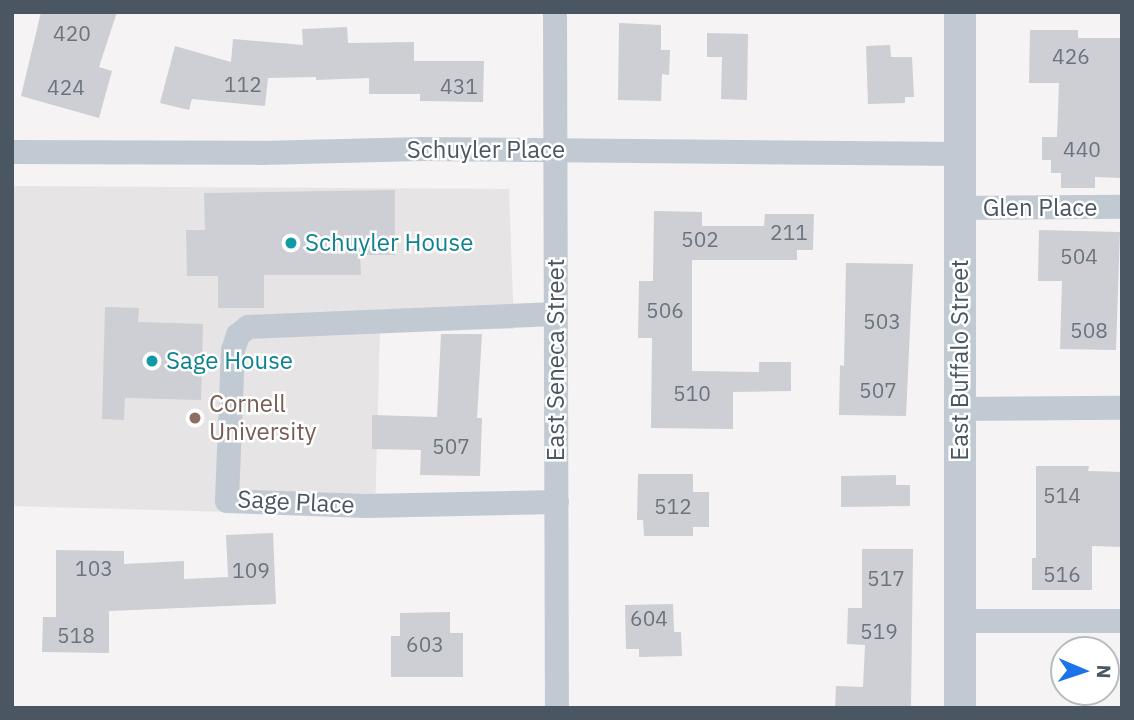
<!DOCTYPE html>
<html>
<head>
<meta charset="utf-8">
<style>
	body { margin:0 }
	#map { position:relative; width:1134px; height:720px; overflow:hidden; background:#f5f3f3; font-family:"IBM Plex Sans",sans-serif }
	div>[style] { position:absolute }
	.education>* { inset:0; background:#e6e4e5 }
	.building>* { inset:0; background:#cdcfd5 }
	.minor>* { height:24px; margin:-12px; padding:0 12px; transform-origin:12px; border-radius:12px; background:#c1cad2 }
	.tertiary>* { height:32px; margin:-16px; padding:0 16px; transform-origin:16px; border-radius:16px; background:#c1cad2 }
	.dots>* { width:19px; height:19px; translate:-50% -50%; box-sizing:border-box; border:4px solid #fff; border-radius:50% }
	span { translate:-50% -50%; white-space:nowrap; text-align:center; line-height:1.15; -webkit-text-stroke:5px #fff; paint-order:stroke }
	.number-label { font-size:21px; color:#6b747e }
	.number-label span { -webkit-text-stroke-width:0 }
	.street-label { font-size:24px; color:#4a5661 }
	.culture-label { font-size:24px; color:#0d838f }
	.left { translate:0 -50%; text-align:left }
	.education-label { font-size:24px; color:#785e54 }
	.frame { position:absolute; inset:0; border:14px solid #4a5661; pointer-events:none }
	.north { position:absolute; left:1050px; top:636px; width:70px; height:70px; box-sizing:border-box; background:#fff; border:2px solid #b7bbc0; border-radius:50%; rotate:92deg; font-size:19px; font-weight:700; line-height:28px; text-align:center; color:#4a5661 }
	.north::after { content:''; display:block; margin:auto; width:24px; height:32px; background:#1a73e8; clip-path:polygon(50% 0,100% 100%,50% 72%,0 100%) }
</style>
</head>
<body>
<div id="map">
	<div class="education">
		<div style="clip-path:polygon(12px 186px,509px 189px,514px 329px,380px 330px,375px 516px,12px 506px)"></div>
	</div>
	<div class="building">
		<div style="clip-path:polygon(41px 12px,117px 12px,99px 67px,112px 71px,99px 118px,21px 96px)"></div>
		<div style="clip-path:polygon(619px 23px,661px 25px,661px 50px,670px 50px,669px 75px,662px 74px,661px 101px,618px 100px)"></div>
		<div style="clip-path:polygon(347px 27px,348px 43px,414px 42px,414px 61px,484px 61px,483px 102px,420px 101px,420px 94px,369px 94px,369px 78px,316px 80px,316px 77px,268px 78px,265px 106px,192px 99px,189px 110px,160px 103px,175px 46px,231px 62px,233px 39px,303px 45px,302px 29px)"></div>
		<div style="clip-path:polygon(1030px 30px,1078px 30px,1078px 38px,1122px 38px,1122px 178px,1095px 177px,1095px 188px,1061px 188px,1061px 173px,1051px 173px,1051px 160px,1042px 160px,1042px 137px,1057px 137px,1059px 83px,1029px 83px)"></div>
		<div style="clip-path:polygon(707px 33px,748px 34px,747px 100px,721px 99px,722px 57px,707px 57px)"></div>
		<div style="clip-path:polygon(890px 45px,891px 57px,912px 57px,914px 97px,905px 97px,905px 103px,868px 104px,866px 46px)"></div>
		<div style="clip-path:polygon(395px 190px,395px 255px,360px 255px,361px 275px,264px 275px,264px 308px,218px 308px,218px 276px,187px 276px,186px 230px,205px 230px,204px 193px)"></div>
		<div style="clip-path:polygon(654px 211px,702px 212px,702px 226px,764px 226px,765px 214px,814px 214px,813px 250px,797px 250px,797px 260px,692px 260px,692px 371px,759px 372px,759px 362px,791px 362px,791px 391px,733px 392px,733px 429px,651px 428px,652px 338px,638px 338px,639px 281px,653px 281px)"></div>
		<div style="clip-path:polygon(1039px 230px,1120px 232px,1116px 350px,1060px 349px,1062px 281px,1038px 281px)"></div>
		<div style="clip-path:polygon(846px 263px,913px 264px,906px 416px,839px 415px,840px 365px,844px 366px)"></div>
		<div style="clip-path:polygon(105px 307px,139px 308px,138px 322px,203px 324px,201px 400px,125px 398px,124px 420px,102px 419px)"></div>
		<div style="clip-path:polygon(441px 334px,482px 334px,477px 418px,482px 418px,480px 476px,420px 475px,421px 450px,372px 449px,372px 415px,437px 417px)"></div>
		<div style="clip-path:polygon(1036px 466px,1089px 466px,1088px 471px,1122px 472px,1122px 547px,1092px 546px,1092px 590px,1032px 590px,1032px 558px,1036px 558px)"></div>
		<div style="clip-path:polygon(638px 474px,693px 474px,693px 492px,709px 492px,709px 527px,693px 527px,693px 536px,644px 536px,643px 520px,637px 520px)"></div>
		<div style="clip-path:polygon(896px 475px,896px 485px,910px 485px,910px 506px,841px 507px,841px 476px)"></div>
		<div style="clip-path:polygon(273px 533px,276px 604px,109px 611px,109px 653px,42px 652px,43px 617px,56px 617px,56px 550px,124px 551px,124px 564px,184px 561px,184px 579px,228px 577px,226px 535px)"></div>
		<div style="clip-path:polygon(862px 549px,913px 549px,911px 708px,835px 708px,836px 686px,863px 687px,865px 645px,847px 644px,848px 608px,862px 608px)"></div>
		<div style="clip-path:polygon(673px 604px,674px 632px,681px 632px,682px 656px,639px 657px,639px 649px,626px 649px,625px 605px)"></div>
		<div style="clip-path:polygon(450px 612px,450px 633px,463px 633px,463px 677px,391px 677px,391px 636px,400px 636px,400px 613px)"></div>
	</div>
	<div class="minor">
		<div style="left:555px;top:12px;width:696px;rotate:89.84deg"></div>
		<div style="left:12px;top:152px;width:249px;rotate:0.2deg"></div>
		<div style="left:261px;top:153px;width:161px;rotate:-1.4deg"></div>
		<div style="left:422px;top:149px;width:538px;rotate:0.53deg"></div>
		<div style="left:959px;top:208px;width:163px;rotate:-0.4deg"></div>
		<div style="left:556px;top:314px;width:308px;rotate:177.6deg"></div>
		<div style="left:248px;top:327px;width:13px;rotate:141deg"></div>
		<div style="left:238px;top:335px;width:16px;rotate:108deg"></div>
		<div style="left:233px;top:350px;width:151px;rotate:92.3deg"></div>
		<div style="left:227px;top:501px;width:139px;rotate:2.1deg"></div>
		<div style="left:366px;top:506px;width:191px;rotate:-1.2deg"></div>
		<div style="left:959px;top:409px;width:163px;rotate:-0.4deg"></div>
		<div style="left:960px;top:621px;width:162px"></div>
	</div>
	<div class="tertiary">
		<div style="left:960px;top:12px;width:696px;rotate:90deg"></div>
	</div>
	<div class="dots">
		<div style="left:291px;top:243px;background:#0f9aa8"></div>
		<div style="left:152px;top:361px;background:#0f9aa8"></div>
		<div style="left:195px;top:418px;background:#8d6e63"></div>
	</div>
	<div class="number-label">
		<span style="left:72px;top:33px">420</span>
		<span style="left:1071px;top:56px">426</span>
		<span style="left:243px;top:84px">112</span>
		<span style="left:459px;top:86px">431</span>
		<span style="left:66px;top:87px">424</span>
		<span style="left:1082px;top:149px">440</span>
		<span style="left:789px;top:232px">211</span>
		<span style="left:700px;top:239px">502</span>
		<span style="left:1079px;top:256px">504</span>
		<span style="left:665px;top:310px">506</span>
		<span style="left:882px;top:321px">503</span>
		<span style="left:1089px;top:330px">508</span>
		<span style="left:878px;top:390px">507</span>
		<span style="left:692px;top:393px">510</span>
		<span style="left:451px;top:446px">507</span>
		<span style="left:1062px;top:495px">514</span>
		<span style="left:673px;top:506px">512</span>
		<span style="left:94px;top:568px">103</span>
		<span style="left:251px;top:570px">109</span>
		<span style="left:1062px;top:574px">516</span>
		<span style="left:886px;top:578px">517</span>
		<span style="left:649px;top:618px">604</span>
		<span style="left:879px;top:631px">519</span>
		<span style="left:76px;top:635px">518</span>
		<span style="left:425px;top:644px">603</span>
	</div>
	<div class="street-label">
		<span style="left:486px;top:150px">Schuyler Place</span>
		<span style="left:1040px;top:208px">Glen Place</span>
		<span style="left:556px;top:360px;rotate:-90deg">East Seneca Street</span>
		<span style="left:960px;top:360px;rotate:-90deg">East Buffalo Street</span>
		<span style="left:296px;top:502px;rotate:3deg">Sage Place</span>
	</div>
	<div class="culture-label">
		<span class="left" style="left:305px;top:243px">Schuyler House</span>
		<span class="left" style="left:166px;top:361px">Sage House</span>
	</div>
	<div class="education-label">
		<span class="left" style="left:209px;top:418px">Cornell<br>University</span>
	</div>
	<div class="frame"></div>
	<div class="north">N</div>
</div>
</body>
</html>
